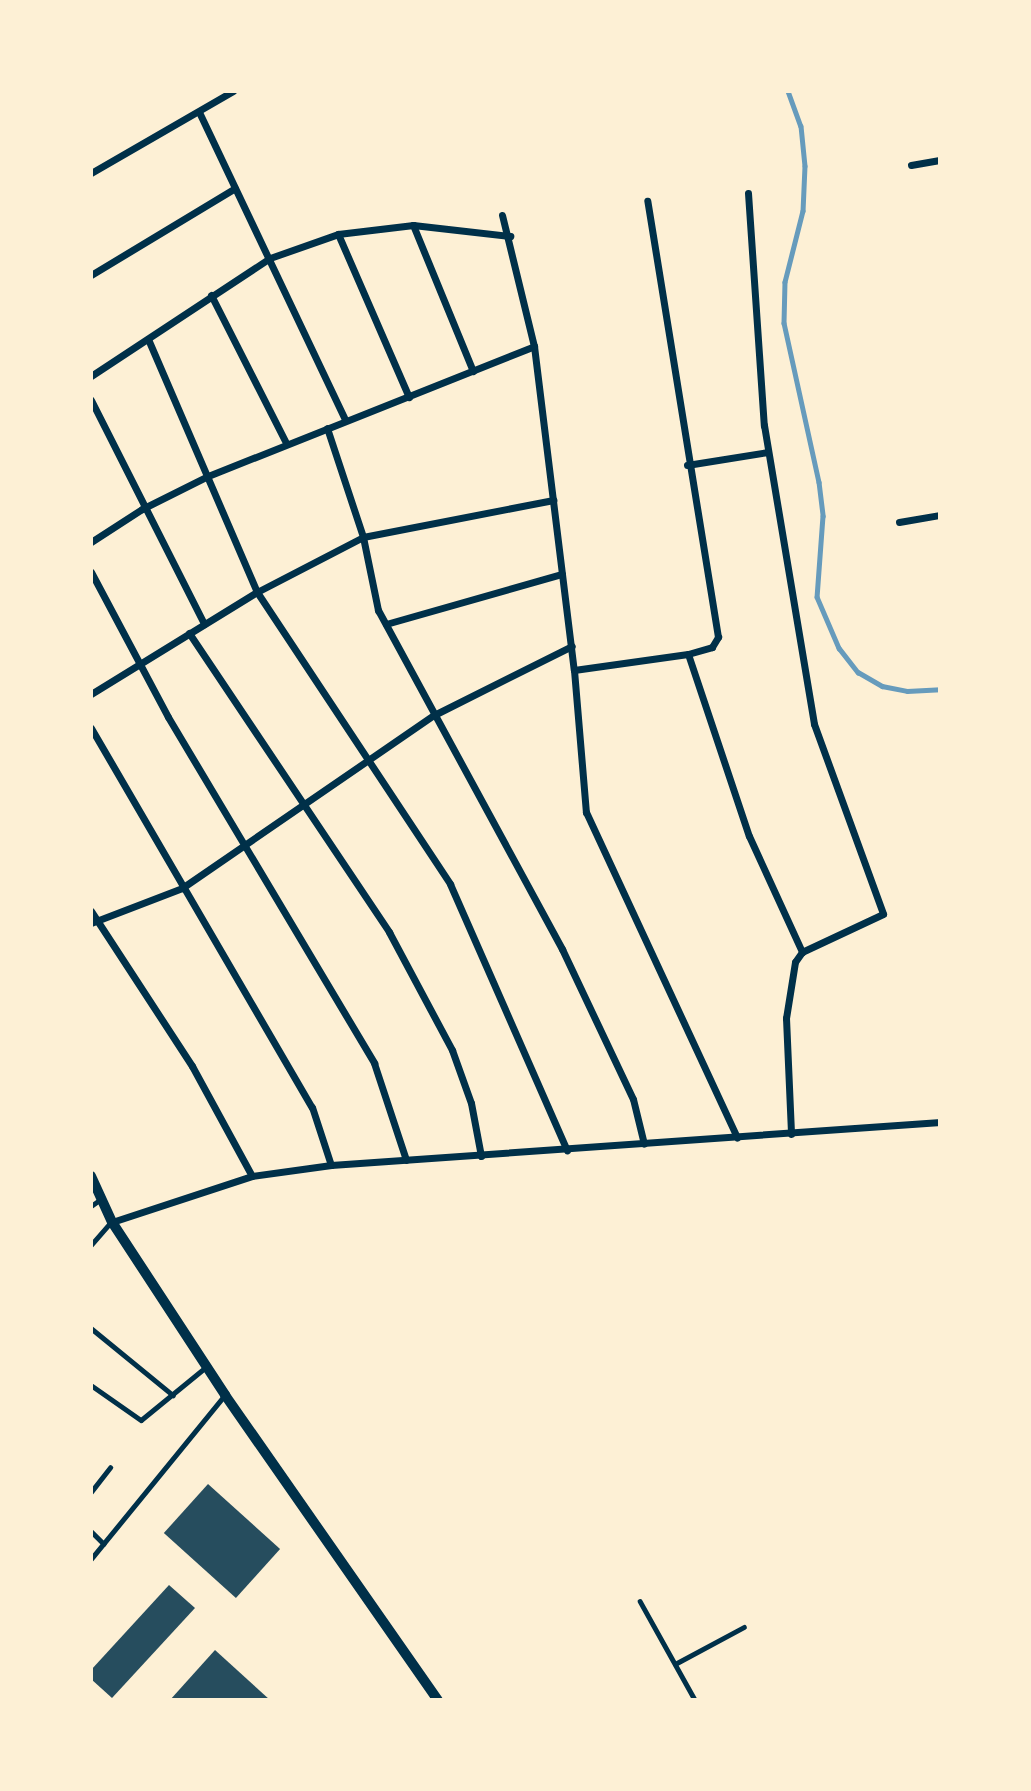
<!DOCTYPE html>
<html>
<head>
<meta charset="utf-8">
<style>
	body { margin:0 }
	#map { position:relative; width:1031px; height:1791px; overflow:hidden; background:#fdf0d5; font-family:Inter,sans-serif }
	div>[style] { position:absolute }
	.stream>* { height:4.5px; margin:-2.25px; padding:0 2.25px; transform-origin:2.25px; border-radius:2.25px; background:#669bbc }
	.building>* { inset:0; background:#264d5e; transform-origin:0 0 }
	.service>* { height:4.5px; margin:-2.25px; padding:0 2.25px; transform-origin:2.25px; border-radius:2.25px; background:#003049 }
	.minor>* { height:7px; margin:-3.5px; padding:0 3.5px; transform-origin:3.5px; border-radius:3.5px; background:#003049 }
	.tertiary>* { height:10px; margin:-5px; padding:0 5px; transform-origin:5px; border-radius:5px; background:#003049 }
	span { translate:-50% -50%; white-space:nowrap; text-align:center; line-height:1.15; -webkit-text-stroke:7px #fdf0d5; paint-order:stroke }
	.frame { position:absolute; inset:0; border:93px solid #fdf0d5; pointer-events:none }
</style>
</head>
<body>
<div id="map">
	<div class="stream">
		<div style="left:788px;top:91px;width:37px;rotate:70deg"></div>
		<div style="left:801px;top:126px;width:40px;rotate:84.3deg"></div>
		<div style="left:805px;top:166px;width:45px;rotate:92.5deg"></div>
		<div style="left:803px;top:211px;width:73px;rotate:104.2deg"></div>
		<div style="left:785px;top:282px;width:41px;rotate:91.4deg"></div>
		<div style="left:784px;top:323px;width:163px;rotate:77.6deg"></div>
		<div style="left:819px;top:482px;width:34px;rotate:83deg"></div>
		<div style="left:823px;top:516px;width:81px;rotate:94.2deg"></div>
		<div style="left:817px;top:597px;width:56px;rotate:66.7deg"></div>
		<div style="left:839px;top:648px;width:31px;rotate:52deg"></div>
		<div style="left:858px;top:672px;width:28px;rotate:30deg"></div>
		<div style="left:882px;top:686px;width:25px;rotate:11deg"></div>
		<div style="left:907px;top:691px;width:33px;rotate:-3deg"></div>
	</div>
	<div class="building">
		<div style="left:208px;top:1484px;width:97px;height:66px;rotate:42deg"></div>
		<div style="clip-path:polygon(169px 1585px,195px 1608px,112px 1698px,91px 1679px,91px 1670px)"></div>
		<div style="clip-path:polygon(215px 1650px,270px 1700px,170px 1700px)"></div>
	</div>
	<div class="service">
		<div style="left:91px;top:1206px;width:12px;rotate:-35deg"></div>
		<div style="left:91px;top:1245px;width:30px;rotate:-49deg"></div>
		<div style="left:91px;top:1328px;width:106px;rotate:39.3deg"></div>
		<div style="left:91px;top:1385px;width:61px;rotate:35deg"></div>
		<div style="left:141px;top:1420px;width:84px;rotate:-39.2deg"></div>
		<div style="left:91px;top:1492px;width:31px;rotate:-52deg"></div>
		<div style="left:91px;top:1531px;width:18px;rotate:45deg"></div>
		<div style="left:91px;top:1559px;width:209px;rotate:-50.8deg"></div>
		<div style="left:640px;top:1601px;width:113px;rotate:60.9deg"></div>
		<div style="left:675px;top:1664px;width:78px;rotate:-28.2deg"></div>
	</div>
	<div class="minor">
		<div style="left:199px;top:112px;width:341px;rotate:64.6deg"></div>
		<div style="left:911px;top:165px;width:29px;rotate:-10deg"></div>
		<div style="left:91px;top:173px;width:164px;rotate:-30deg"></div>
		<div style="left:748px;top:193px;width:233px;rotate:86.1deg"></div>
		<div style="left:764px;top:425px;width:303px;rotate:80.5deg"></div>
		<div style="left:814px;top:724px;width:202px;rotate:70deg"></div>
		<div style="left:883px;top:914px;width:89px;rotate:154.9deg"></div>
		<div style="left:802px;top:952px;width:12px;rotate:125deg"></div>
		<div style="left:795px;top:962px;width:57px;rotate:99.1deg"></div>
		<div style="left:786px;top:1018px;width:116px;rotate:87.5deg"></div>
		<div style="left:502px;top:215px;width:135px;rotate:76.3deg"></div>
		<div style="left:534px;top:346px;width:326px;rotate:83deg"></div>
		<div style="left:574px;top:670px;width:143px;rotate:85.2deg"></div>
		<div style="left:586px;top:812px;width:359px;rotate:65.1deg"></div>
		<div style="left:413px;top:225px;width:158px;rotate:67.7deg"></div>
		<div style="left:338px;top:234px;width:178px;rotate:66.5deg"></div>
		<div style="left:91px;top:275px;width:168px;rotate:-31.1deg"></div>
		<div style="left:211px;top:295px;width:166px;rotate:63.1deg"></div>
		<div style="left:148px;top:339px;width:275px;rotate:66.7deg"></div>
		<div style="left:257px;top:592px;width:350px;rotate:56.5deg"></div>
		<div style="left:450px;top:884px;width:291px;rotate:66.3deg"></div>
		<div style="left:91px;top:376px;width:214px;rotate:-33.4deg"></div>
		<div style="left:270px;top:258px;width:72px;rotate:-19.4deg"></div>
		<div style="left:338px;top:234px;width:76px;rotate:-6.8deg"></div>
		<div style="left:413px;top:225px;width:98px;rotate:6.5deg"></div>
		<div style="left:91px;top:400px;width:251px;rotate:63.2deg"></div>
		<div style="left:327px;top:428px;width:115px;rotate:71.7deg"></div>
		<div style="left:363px;top:537px;width:75px;rotate:78.4deg"></div>
		<div style="left:378px;top:610px;width:386px;rotate:61.5deg"></div>
		<div style="left:562px;top:949px;width:166px;rotate:64.7deg"></div>
		<div style="left:633px;top:1099px;width:46px;rotate:76.3deg"></div>
		<div style="left:687px;top:465px;width:82px;rotate:-9.1deg"></div>
		<div style="left:899px;top:522px;width:42px;rotate:-9.7deg"></div>
		<div style="left:91px;top:542px;width:61px;rotate:-32.9deg"></div>
		<div style="left:142px;top:509px;width:74px;rotate:-26.6deg"></div>
		<div style="left:208px;top:476px;width:351px;rotate:-21.7deg"></div>
		<div style="left:91px;top:572px;width:164px;rotate:62deg"></div>
		<div style="left:168px;top:717px;width:403px;rotate:59.2deg"></div>
		<div style="left:374px;top:1063px;width:102px;rotate:71.7deg"></div>
		<div style="left:386px;top:624px;width:183px;rotate:-15.9deg"></div>
		<div style="left:189px;top:633px;width:360px;rotate:56.2deg"></div>
		<div style="left:389px;top:932px;width:134px;rotate:61.9deg"></div>
		<div style="left:452px;top:1050px;width:56px;rotate:70.3deg"></div>
		<div style="left:471px;top:1103px;width:54px;rotate:79.3deg"></div>
		<div style="left:688px;top:654px;width:192px;rotate:71.5deg"></div>
		<div style="left:749px;top:836px;width:128px;rotate:65.4deg"></div>
		<div style="left:574px;top:670px;width:115px;rotate:-8deg"></div>
		<div style="left:688px;top:654px;width:25px;rotate:-16deg"></div>
		<div style="left:712px;top:647px;width:12px;rotate:-59deg"></div>
		<div style="left:718px;top:637px;width:442px;rotate:-99.2deg"></div>
		<div style="left:91px;top:694px;width:195px;rotate:-31.6deg"></div>
		<div style="left:257px;top:592px;width:119px;rotate:-27.4deg"></div>
		<div style="left:363px;top:537px;width:194px;rotate:-11deg"></div>
		<div style="left:91px;top:728px;width:439px;rotate:59.8deg"></div>
		<div style="left:312px;top:1107px;width:61px;rotate:71.9deg"></div>
		<div style="left:91px;top:911px;width:185px;rotate:56.9deg"></div>
		<div style="left:192px;top:1066px;width:125px;rotate:61.4deg"></div>
		<div style="left:91px;top:923px;width:97px;rotate:-21deg"></div>
		<div style="left:182px;top:888px;width:306px;rotate:-34.5deg"></div>
		<div style="left:434px;top:715px;width:154px;rotate:-26.6deg"></div>
		<div style="left:112px;top:1222px;width:147px;rotate:-18.2deg"></div>
		<div style="left:252px;top:1176px;width:80px;rotate:-7.9deg"></div>
		<div style="left:331px;top:1165px;width:611px;rotate:-4.04deg"></div>
	</div>
	<div class="tertiary">
		<div style="left:91px;top:1176px;width:51px;rotate:65.5deg"></div>
		<div style="left:112px;top:1222px;width:207px;rotate:56.8deg"></div>
		<div style="left:225px;top:1395px;width:372px;rotate:55.1deg"></div>
	</div>
	<div class="frame"></div>
</div>
</body>
</html>
